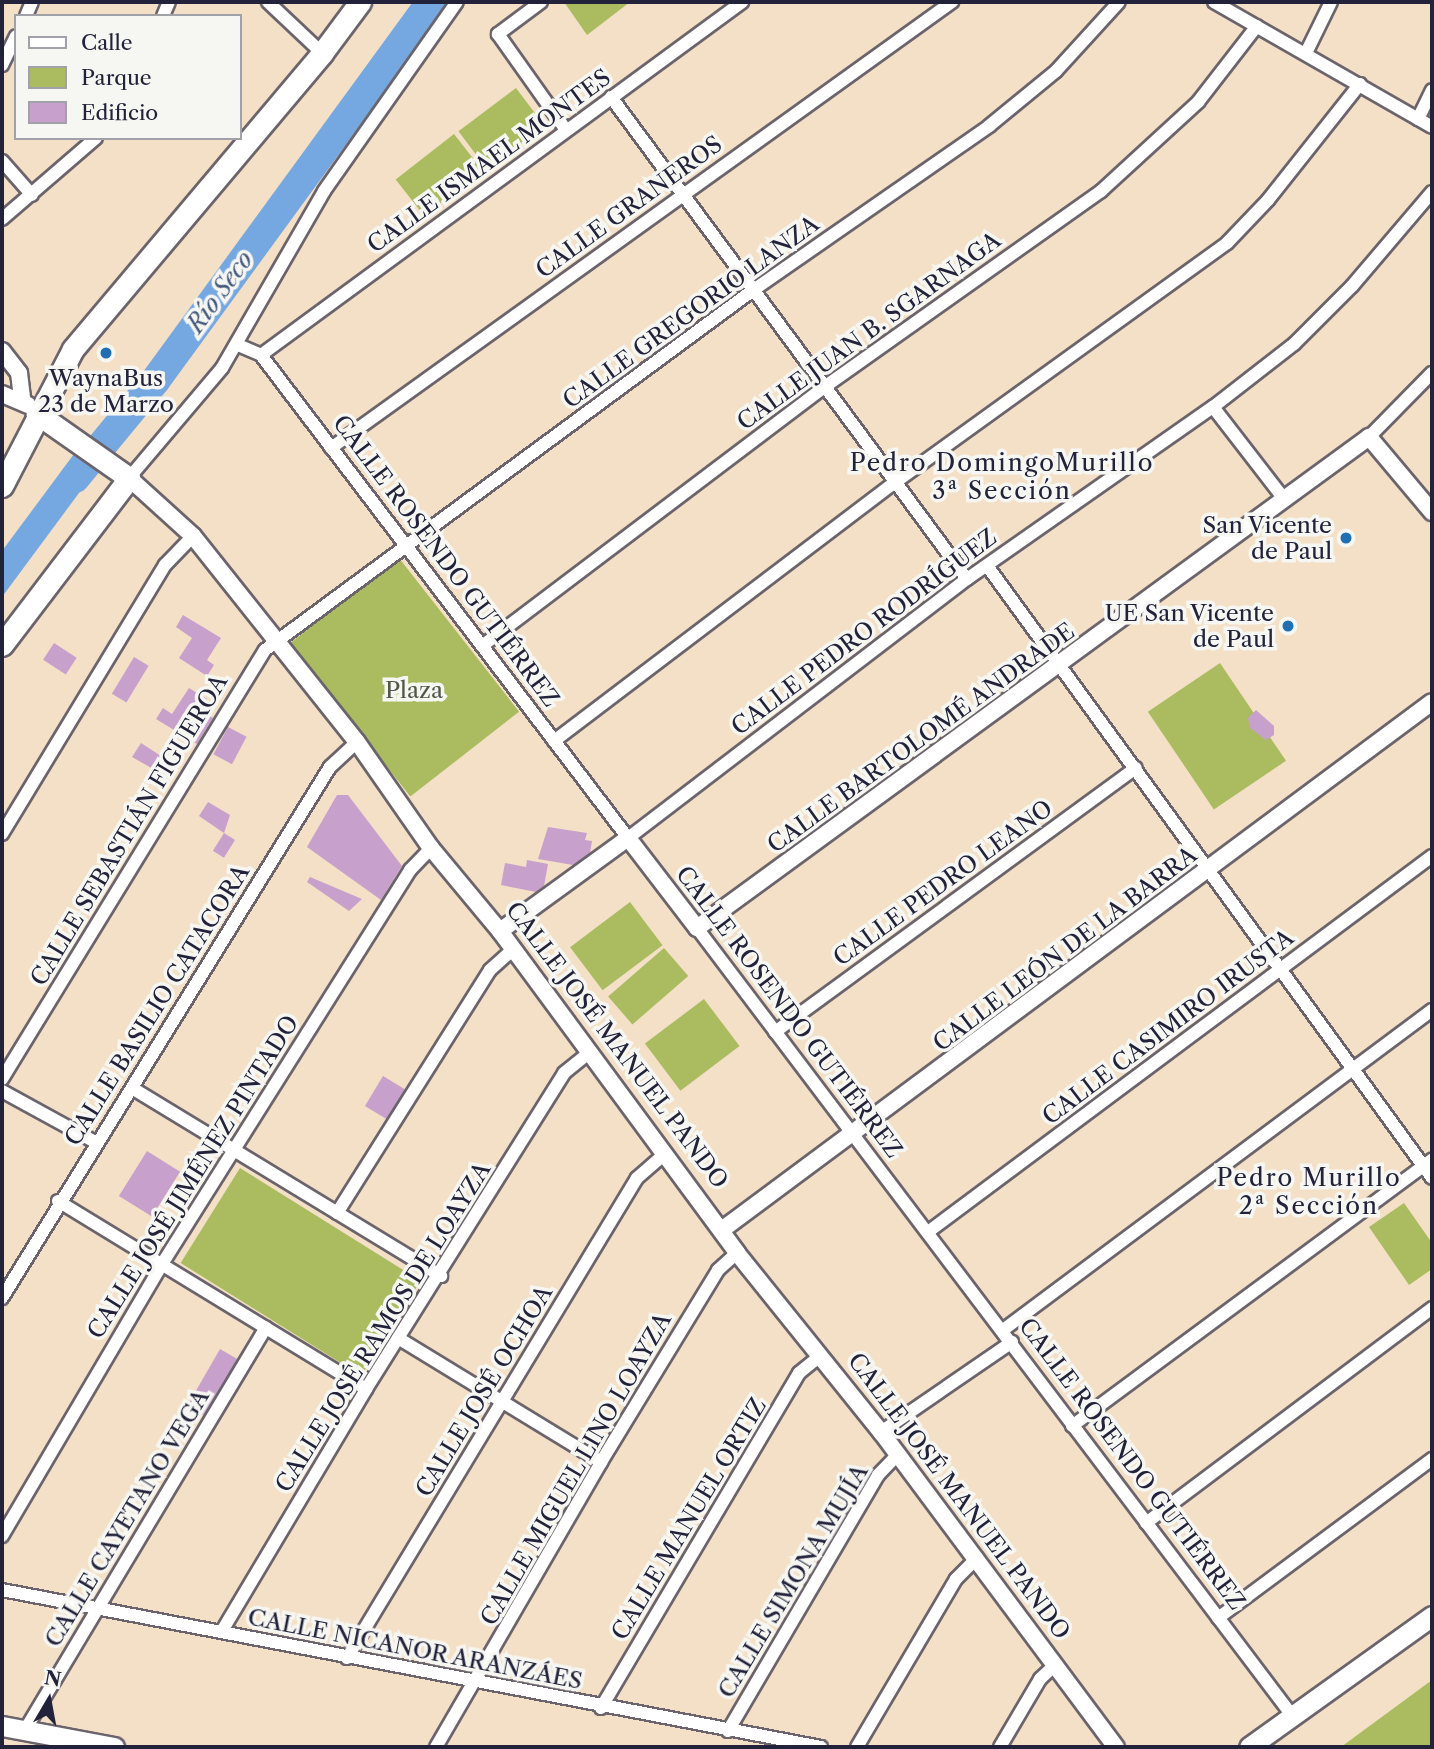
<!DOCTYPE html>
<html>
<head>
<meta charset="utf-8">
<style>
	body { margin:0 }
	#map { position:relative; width:1434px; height:1749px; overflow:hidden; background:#f3e0c6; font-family:"Libre Caslon Text",serif }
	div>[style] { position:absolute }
	.green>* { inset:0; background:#aabc5f; transform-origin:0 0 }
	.water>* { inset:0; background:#75a8e1 }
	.river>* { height:30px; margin:-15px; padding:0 15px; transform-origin:15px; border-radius:15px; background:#75a8e1 }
	.building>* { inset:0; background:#c8a0cc; transform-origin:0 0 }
	.roads { filter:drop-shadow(2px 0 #6b646c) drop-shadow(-2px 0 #6b646c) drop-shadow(0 2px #6b646c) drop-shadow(0 -2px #6b646c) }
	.minor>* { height:12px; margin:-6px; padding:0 6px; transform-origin:6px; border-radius:6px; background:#fff }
	.tertiary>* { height:16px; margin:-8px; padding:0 8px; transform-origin:8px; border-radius:8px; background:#fff }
	.secondary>* { height:19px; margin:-9.5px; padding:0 9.5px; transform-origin:9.5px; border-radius:9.5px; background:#fff }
	.primary>* { height:21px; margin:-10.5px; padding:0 10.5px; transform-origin:10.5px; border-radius:10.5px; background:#fff }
	.dots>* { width:19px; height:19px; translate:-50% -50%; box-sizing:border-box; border:4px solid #f6f6f2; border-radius:50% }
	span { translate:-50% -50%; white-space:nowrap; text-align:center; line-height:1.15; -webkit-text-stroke:7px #f6f6f2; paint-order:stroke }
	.street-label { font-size:23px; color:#22223b }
	.poi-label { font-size:23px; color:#22223b }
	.right { translate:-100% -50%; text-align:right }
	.park-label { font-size:23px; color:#525848 }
	.water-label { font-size:24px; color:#43587d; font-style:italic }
	.neighbourhood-label { font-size:24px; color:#22223b; letter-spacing:2px }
	.frame { position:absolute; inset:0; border:4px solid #22223b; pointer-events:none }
	.legend { position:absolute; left:14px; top:14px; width:228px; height:126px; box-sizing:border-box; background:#f6f6f2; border:2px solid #a1a1a9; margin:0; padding:9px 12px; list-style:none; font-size:21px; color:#22223b }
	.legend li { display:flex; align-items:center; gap:14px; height:35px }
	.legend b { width:35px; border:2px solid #a1a1a9 }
	.north { position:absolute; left:14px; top:1665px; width:70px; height:70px; -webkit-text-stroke:5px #f6f6f2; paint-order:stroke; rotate:10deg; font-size:19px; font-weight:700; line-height:28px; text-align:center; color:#22223b }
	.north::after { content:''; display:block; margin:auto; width:24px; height:32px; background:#22223b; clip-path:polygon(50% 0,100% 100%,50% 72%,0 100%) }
</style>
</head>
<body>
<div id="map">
	<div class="green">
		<div style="clip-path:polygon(564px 2px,630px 2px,587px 35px)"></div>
		<div style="left:516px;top:88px;width:48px;height:72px;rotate:53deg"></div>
		<div style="left:454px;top:134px;width:46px;height:74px;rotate:52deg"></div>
		<div style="left:399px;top:558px;width:195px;height:138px;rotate:52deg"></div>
		<div style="left:1220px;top:663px;width:118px;height:87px;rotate:56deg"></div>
		<div style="left:630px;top:902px;width:54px;height:75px;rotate:53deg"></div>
		<div style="left:664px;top:948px;width:37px;height:74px;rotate:49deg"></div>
		<div style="left:704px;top:999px;width:59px;height:74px;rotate:53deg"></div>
		<div style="left:240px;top:1168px;width:213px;height:112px;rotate:32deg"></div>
		<div style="clip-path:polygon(1404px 1203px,1432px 1243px,1432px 1269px,1409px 1285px,1369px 1227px)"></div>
		<div style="clip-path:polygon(1432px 1680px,1432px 1747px,1341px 1747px)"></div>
	</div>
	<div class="water">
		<div style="clip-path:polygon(74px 454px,96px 470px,2px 597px,2px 551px)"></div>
	</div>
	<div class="river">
		<div style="left:75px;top:478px;width:126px;rotate:-50.5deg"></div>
		<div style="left:155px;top:381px;width:469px;rotate:-53.9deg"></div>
	</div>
	<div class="building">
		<div style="clip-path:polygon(183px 615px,221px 638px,207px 660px,214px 665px,207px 676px,179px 658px,192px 638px,176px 627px)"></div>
		<div style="left:54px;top:643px;width:27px;height:20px;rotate:33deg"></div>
		<div style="left:134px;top:657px;width:17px;height:43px;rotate:31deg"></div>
		<div style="clip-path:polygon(189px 688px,207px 699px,201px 710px,213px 718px,197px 744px,156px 719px,163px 708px,172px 714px)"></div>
		<div style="clip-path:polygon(1256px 710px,1274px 726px,1274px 735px,1266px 740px,1250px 728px,1248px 718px)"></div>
		<div style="left:228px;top:727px;width:21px;height:31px;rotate:28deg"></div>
		<div style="clip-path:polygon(141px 743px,178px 767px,171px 779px,132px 757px)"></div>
		<div style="clip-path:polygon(337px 795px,348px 795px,402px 866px,381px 900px,307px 847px)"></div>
		<div style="clip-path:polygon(208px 802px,230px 815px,224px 833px,199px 816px)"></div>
		<div style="clip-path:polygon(548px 827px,587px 833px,585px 840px,592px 841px,590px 853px,573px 865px,538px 859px)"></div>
		<div style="left:224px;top:833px;width:13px;height:21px;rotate:32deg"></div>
		<div style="clip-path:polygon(527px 860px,548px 864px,544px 886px,536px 892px,501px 885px,505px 863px,526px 867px)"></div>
		<div style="clip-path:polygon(310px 877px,362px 899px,349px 911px,307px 882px)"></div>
		<div style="left:383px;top:1076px;width:26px;height:35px;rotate:31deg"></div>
		<div style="left:147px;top:1151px;width:39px;height:53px;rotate:32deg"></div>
		<div style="left:220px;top:1349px;width:20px;height:66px;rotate:30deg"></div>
	</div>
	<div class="roads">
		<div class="minor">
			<div style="left:268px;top:2px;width:74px;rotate:43.4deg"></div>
			<div style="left:541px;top:2px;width:54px;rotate:143.3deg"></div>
			<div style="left:498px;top:34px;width:118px;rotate:54.7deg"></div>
			<div style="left:1214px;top:2px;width:251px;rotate:29.8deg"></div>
			<div style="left:26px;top:16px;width:15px;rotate:-67deg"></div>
			<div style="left:163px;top:16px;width:15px;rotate:-67deg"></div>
			<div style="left:1306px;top:53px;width:57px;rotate:-63.9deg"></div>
			<div style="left:2px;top:65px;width:32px;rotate:-64deg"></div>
			<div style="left:611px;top:97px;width:599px;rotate:53.55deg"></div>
			<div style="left:1418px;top:119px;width:32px;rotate:-64deg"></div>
			<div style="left:2px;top:161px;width:45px;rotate:48.6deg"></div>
			<div style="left:2px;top:219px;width:124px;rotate:-40.8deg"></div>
			<div style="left:238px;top:345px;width:25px;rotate:23deg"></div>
			<div style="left:261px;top:355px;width:607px;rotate:52.77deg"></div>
			<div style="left:628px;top:838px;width:427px;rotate:-37.4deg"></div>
			<div style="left:967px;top:579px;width:300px;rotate:-35deg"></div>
			<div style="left:1213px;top:407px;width:103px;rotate:-37.9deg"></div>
			<div style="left:1294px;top:344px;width:82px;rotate:-45deg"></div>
			<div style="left:1352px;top:286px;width:123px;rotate:-49.6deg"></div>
			<div style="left:261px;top:355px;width:597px;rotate:-36.27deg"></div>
			<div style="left:1213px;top:407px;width:116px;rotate:52.3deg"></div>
			<div style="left:1369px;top:437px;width:90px;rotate:-45.5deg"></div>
			<div style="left:331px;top:448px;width:765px;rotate:-35.69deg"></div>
			<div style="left:129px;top:478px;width:144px;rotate:-49.8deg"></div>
			<div style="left:222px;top:368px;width:204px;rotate:-60deg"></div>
			<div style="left:324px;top:191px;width:231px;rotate:-54.9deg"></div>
			<div style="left:988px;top:567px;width:755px;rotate:53.99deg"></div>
			<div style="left:482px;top:646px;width:428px;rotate:-37.1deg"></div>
			<div style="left:823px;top:388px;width:341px;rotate:-35.3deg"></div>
			<div style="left:1101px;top:191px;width:132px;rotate:-42.5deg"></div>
			<div style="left:1198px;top:102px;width:96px;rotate:-52.2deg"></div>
			<div style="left:554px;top:741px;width:425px;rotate:-37.2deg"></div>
			<div style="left:893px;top:484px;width:412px;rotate:-35.8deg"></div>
			<div style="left:1227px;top:243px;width:59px;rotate:-46.4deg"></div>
			<div style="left:1268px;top:200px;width:148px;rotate:-51.6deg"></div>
			<div style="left:2px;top:834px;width:315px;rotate:-58.8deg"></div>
			<div style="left:165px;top:565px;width:40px;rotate:-46deg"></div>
			<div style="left:697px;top:928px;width:990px;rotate:52.92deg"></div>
			<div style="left:775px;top:1032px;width:447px;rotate:-36.2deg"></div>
			<div style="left:2px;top:1079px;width:503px;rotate:-58.49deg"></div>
			<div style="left:265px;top:650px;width:605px;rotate:-36.4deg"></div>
			<div style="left:752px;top:291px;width:289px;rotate:-34.8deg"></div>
			<div style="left:989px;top:126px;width:87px;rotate:-39.4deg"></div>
			<div style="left:1056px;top:71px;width:93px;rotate:-47.6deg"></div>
			<div style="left:132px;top:1088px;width:362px;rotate:31.3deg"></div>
			<div style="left:2px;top:1091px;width:108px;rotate:28.7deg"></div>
			<div style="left:58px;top:1201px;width:361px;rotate:31.4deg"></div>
			<div style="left:337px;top:1213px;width:287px;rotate:-57.8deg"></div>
			<div style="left:490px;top:970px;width:30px;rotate:-42deg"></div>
			<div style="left:928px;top:1232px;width:629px;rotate:-36.72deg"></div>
			<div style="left:2px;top:1298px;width:624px;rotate:-58.3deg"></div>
			<div style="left:330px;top:767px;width:37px;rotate:-43deg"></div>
			<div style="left:1003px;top:1330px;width:535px;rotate:-36.72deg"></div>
			<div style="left:398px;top:1338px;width:238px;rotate:31.4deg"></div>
			<div style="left:1072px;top:1426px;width:448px;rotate:-36.5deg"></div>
			<div style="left:881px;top:1432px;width:159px;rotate:-34.5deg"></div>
			<div style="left:1146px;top:1523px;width:358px;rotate:-36.9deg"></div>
			<div style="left:2px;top:1536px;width:316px;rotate:-59.5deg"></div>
			<div style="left:162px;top:1264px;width:466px;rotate:-57.8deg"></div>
			<div style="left:410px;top:870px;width:30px;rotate:-46deg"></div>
			<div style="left:2px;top:1590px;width:834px;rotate:10.85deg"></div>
			<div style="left:1218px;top:1618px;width:267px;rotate:-36.6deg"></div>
			<div style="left:222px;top:1631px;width:282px;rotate:-59.2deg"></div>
			<div style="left:366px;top:1389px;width:373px;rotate:-57.9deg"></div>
			<div style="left:564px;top:1073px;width:32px;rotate:-39deg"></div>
			<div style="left:347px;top:1658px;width:561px;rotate:-58.86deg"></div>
			<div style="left:637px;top:1178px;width:38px;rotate:-41deg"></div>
			<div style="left:601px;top:1708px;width:389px;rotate:-59.4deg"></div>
			<div style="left:799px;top:1373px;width:26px;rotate:-39deg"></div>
			<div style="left:25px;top:1730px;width:469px;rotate:-59.1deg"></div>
			<div style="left:728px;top:1731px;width:297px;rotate:-59.6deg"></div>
			<div style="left:878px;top:1475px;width:28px;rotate:-46deg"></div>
			<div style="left:436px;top:1747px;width:329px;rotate:-59.9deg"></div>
			<div style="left:601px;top:1462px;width:225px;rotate:-58.6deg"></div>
			<div style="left:718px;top:1270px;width:25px;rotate:-42deg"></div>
			<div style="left:857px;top:1747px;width:195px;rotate:-59.5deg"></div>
			<div style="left:956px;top:1579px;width:30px;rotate:-45deg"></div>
			<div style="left:1000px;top:1747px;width:79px;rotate:-59.5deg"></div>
			<div style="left:1040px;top:1679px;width:21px;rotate:-43deg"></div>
		</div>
		<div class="tertiary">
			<div style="left:2px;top:351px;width:28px;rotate:52deg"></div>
			<div style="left:19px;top:373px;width:26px;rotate:83deg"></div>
			<div style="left:2px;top:394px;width:28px;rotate:23deg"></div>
			<div style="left:129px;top:478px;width:86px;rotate:42.2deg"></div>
			<div style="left:193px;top:536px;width:263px;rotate:51.5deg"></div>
			<div style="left:357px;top:742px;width:129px;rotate:55.1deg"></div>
			<div style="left:431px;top:848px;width:108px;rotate:50.3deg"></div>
			<div style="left:500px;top:931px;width:400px;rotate:53.6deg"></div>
			<div style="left:737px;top:1253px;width:230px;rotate:51.2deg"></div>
			<div style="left:881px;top:1432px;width:393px;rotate:53.3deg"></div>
			<div style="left:500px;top:931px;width:158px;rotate:-36deg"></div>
			<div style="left:628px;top:838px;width:113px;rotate:52.5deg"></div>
			<div style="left:697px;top:928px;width:832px;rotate:-36.15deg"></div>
			<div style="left:1369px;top:437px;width:98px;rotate:50deg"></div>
			<div style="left:723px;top:1229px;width:883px;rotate:-36.62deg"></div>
		</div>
		<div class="secondary">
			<div style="left:2px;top:1726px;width:114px;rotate:10.6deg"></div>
			<div style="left:1249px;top:1747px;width:225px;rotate:-35.6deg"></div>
		</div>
		<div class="primary">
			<div style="left:2px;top:486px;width:154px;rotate:-62.6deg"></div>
			<div style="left:73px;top:349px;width:387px;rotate:-49.9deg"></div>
			<div style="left:322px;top:53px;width:64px;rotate:-53.3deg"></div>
			<div style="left:2px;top:645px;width:210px;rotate:-52.7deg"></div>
			<div style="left:129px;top:478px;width:113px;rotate:-145deg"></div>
		</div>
	</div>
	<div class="dots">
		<div style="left:106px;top:353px;background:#1f6fb2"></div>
		<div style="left:1346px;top:538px;background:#1f6fb2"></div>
		<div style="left:1288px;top:626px;background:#1f6fb2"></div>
	</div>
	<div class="street-label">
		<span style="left:489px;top:161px;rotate:-36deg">CALLE ISMAEL MONTES</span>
		<span style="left:629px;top:207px;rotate:-36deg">CALLE GRANEROS</span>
		<span style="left:691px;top:312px;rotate:-36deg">CALLE GREGORIO LANZA</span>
		<span style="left:869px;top:331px;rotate:-36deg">CALLE JUAN B. SGARNAGA</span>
		<span style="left:446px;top:561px;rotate:53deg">CALLE ROSENDO GUTIÉRREZ</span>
		<span style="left:864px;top:632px;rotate:-37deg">CALLE PEDRO RODRÍGUEZ</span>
		<span style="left:921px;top:738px;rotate:-36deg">CALLE BARTOLOMÉ ANDRADE</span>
		<span style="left:129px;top:830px;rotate:-59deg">CALLE SEBASTIÁN FIGUEROA</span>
		<span style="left:943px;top:883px;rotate:-36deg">CALLE PEDRO LEANO</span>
		<span style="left:1065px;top:949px;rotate:-37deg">CALLE LEÓN DE LA BARRA</span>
		<span style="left:157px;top:1005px;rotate:-58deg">CALLE BASILIO CATACORA</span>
		<span style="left:789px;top:1012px;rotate:53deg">CALLE ROSENDO GUTIÉRREZ</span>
		<span style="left:1168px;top:1027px;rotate:-37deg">CALLE CASIMIRO IRUSTA</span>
		<span style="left:617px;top:1045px;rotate:53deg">CALLE JOSÉ MANUEL PANDO</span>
		<span style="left:193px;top:1177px;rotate:-58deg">CALLE JOSÉ JIMÉNEZ PINTADO</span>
		<span style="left:383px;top:1327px;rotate:-58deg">CALLE JOSÉ RAMOS DE LOAYZA</span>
		<span style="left:484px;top:1391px;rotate:-59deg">CALLE JOSÉ OCHOA</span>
		<span style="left:1132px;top:1464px;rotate:53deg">CALLE ROSENDO GUTIÉRREZ</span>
		<span style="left:576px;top:1469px;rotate:-60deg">CALLE MIGUEL LINO LOAYZA</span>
		<span style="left:959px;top:1496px;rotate:53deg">CALLE JOSÉ MANUEL PANDO</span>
		<span style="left:127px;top:1518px;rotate:-59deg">CALLE CAYETANO VEGA</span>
		<span style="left:689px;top:1519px;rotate:-59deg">CALLE MANUEL ORTIZ</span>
		<span style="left:793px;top:1581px;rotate:-59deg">CALLE SIMONA MUJÍA</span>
		<span style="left:415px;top:1649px;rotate:11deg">CALLE NICANOR ARANZÁES</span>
	</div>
	<div class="poi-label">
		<span style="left:106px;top:391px">WaynaBus<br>23 de Marzo</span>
		<span class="right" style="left:1332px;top:538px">San Vicente<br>de Paul</span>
		<span class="right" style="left:1274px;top:626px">UE San Vicente<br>de Paul</span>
	</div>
	<div class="park-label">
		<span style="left:414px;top:690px">Plaza</span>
	</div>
	<div class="water-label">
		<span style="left:220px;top:292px;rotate:-54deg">Río Seco</span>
	</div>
	<div class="neighbourhood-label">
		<span style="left:1002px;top:477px">Pedro DomingoMurillo<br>3ª Sección</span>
		<span style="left:1309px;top:1192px">Pedro Murillo<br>2ª Sección</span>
	</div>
	<div class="frame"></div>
	<ul class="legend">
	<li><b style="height:9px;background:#fff"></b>Calle</li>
	<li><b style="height:19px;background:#aabc5f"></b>Parque</li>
	<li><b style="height:19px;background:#c8a0cc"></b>Edificio</li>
	</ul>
	<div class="north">N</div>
</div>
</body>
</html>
